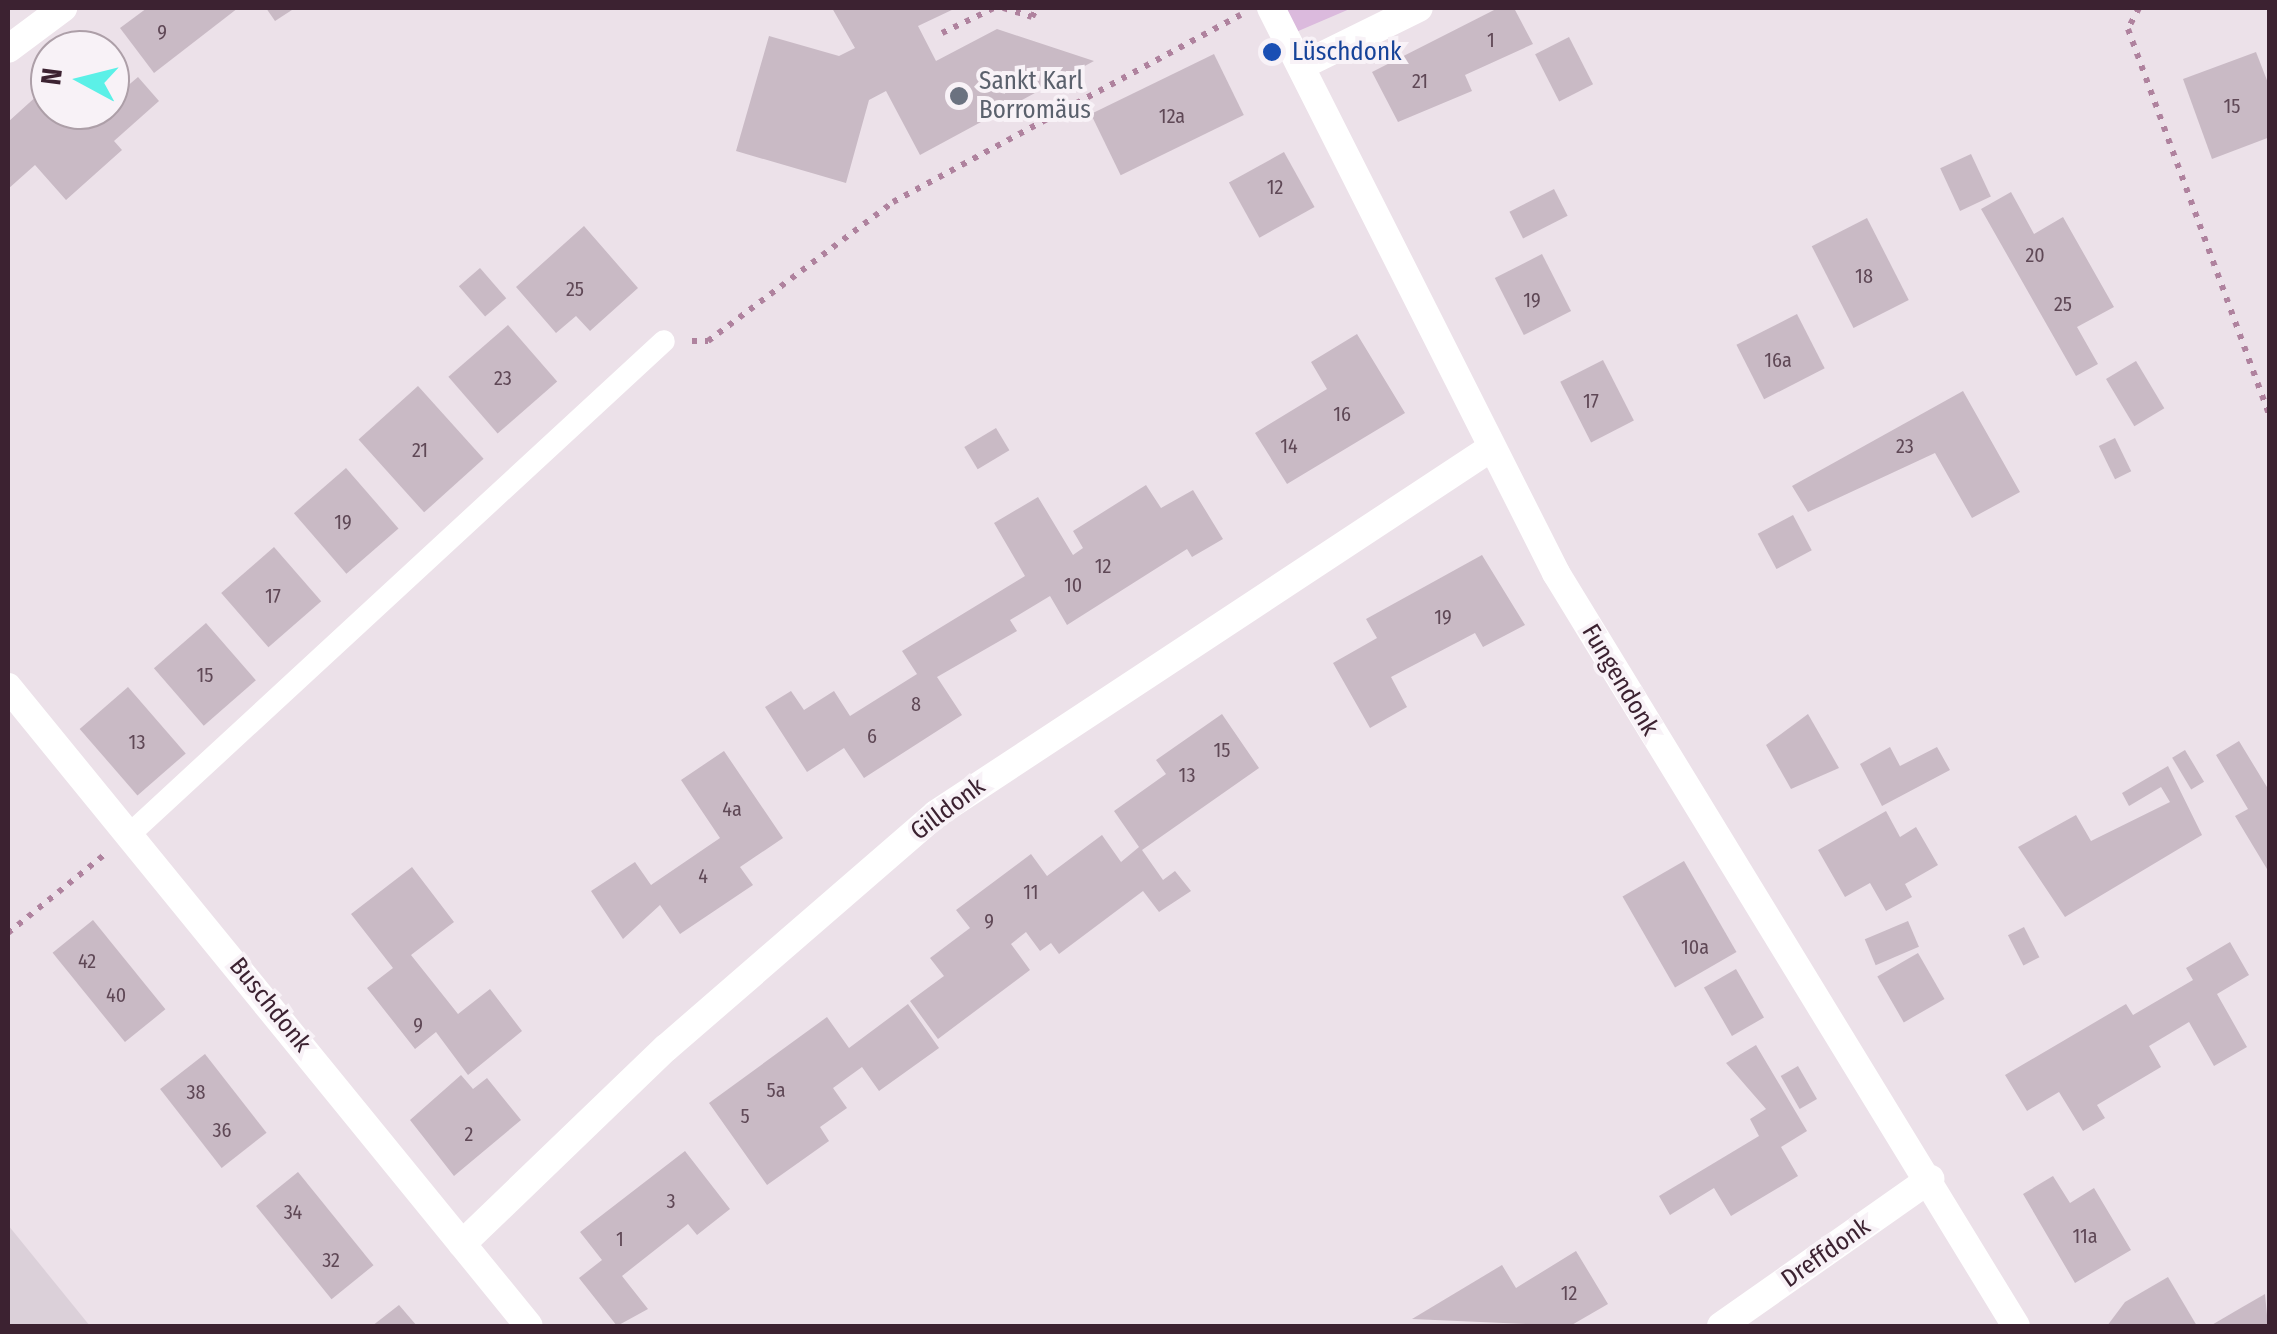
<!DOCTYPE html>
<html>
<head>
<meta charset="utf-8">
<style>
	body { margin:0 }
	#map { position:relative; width:2277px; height:1334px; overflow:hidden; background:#ece1e9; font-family:"Fira Sans Condensed",sans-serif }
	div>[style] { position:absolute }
	.built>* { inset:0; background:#dbd0d9 }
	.green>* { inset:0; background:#dbbadd }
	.building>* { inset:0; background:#c9bac5; transform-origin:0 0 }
	.path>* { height:6px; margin-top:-3px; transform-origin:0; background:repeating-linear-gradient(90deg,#af829e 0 5px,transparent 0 13px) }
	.service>* { height:22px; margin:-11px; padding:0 11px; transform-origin:11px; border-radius:11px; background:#fff }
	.minor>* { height:28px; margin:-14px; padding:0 14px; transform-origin:14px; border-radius:14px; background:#fff }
	.dots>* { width:28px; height:28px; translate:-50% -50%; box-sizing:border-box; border:5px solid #f8f2f7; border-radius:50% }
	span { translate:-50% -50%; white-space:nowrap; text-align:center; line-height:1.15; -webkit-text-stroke:8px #f8f2f7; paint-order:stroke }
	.number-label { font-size:20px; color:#5f4856 }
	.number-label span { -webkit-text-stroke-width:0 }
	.transit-label { font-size:25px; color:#164399 }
	.left { translate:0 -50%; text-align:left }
	.worship-label { font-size:25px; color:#5b616d }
	.street-label { font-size:25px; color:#3c2231 }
	.frame { position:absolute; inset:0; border:10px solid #3c2231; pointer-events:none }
	.north { position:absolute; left:30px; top:30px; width:100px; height:100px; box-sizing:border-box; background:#f8f2f7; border:2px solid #ad9fa8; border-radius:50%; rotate:277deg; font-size:28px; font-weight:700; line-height:40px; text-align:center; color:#3c2231 }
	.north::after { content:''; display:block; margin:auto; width:35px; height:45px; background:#5bf0e7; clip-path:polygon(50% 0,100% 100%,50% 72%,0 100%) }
</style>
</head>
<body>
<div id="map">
	<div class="built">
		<div style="clip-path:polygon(8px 1225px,90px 1326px,8px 1326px)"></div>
	</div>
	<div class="green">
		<div style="clip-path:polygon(1284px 8px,1352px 8px,1296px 32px)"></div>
	</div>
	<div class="building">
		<div style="clip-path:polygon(147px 8px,238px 8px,154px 73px,120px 28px)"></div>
		<div style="clip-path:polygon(266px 8px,295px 8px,275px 21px)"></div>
		<div style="clip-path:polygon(832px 8px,956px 8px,918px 26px,936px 61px,997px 29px,1094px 61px,920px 155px,886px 91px,869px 100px,846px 183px,736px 151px,769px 36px,839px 56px,855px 48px)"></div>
		<div style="clip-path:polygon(1498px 8px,1514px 8px,1533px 44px,1465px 75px,1472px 91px,1398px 122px,1372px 72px)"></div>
		<div style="left:1569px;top:37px;width:53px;height:38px;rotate:63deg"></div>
		<div style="clip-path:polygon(2256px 52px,2270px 88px,2270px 137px,2212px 159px,2183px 79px)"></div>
		<div style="left:1214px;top:54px;width:68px;height:137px;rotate:64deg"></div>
		<div style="clip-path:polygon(138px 77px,159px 101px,114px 141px,122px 150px,66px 200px,35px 165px,8px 189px,8px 122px,50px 84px,50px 110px,92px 116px)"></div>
		<div style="left:1284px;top:152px;width:63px;height:63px;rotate:61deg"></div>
		<div style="left:1971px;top:154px;width:47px;height:34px;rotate:65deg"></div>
		<div style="left:1554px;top:189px;width:30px;height:50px;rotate:63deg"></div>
		<div style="clip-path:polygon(2011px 192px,2034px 234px,2063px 217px,2114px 307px,2077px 327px,2098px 364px,2076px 376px,1981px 209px)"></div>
		<div style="left:1867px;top:218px;width:92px;height:62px;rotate:63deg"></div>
		<div style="clip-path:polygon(584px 226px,638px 288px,590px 331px,576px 316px,556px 333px,516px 287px)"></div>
		<div style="left:1542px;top:254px;width:64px;height:53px;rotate:63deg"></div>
		<div style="left:480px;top:268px;width:40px;height:28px;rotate:49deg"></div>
		<div style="left:1797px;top:314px;width:61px;height:68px;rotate:63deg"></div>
		<div style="left:508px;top:325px;width:75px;height:79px;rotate:49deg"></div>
		<div style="clip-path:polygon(1357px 334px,1405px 413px,1287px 484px,1255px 433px,1327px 389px,1311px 362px)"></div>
		<div style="left:1603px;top:360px;width:68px;height:48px;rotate:63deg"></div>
		<div style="left:2136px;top:361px;width:55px;height:35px;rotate:59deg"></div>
		<div style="left:418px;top:386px;width:98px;height:80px;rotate:48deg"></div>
		<div style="clip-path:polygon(1963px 391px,2020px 492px,1972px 518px,1935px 453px,1808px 512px,1792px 486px)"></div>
		<div style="left:996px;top:428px;width:26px;height:37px;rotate:59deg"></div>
		<div style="left:2115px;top:438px;width:37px;height:18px;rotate:64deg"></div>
		<div style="left:346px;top:468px;width:80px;height:69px;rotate:49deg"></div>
		<div style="clip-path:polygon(1146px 485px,1161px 508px,1193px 490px,1223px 539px,1192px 557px,1187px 549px,1067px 625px,1050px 596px,1010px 620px,1017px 631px,937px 677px,962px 715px,864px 778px,844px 748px,807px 772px,765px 707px,791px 691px,804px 710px,834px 691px,850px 716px,917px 674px,902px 651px,1025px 576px,994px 523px,1038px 497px,1073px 555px,1083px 548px,1073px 531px)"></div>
		<div style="left:1793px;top:515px;width:40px;height:40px;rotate:62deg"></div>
		<div style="left:274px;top:547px;width:72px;height:70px;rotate:49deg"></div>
		<div style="clip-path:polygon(1482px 555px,1525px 625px,1483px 647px,1475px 633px,1391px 677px,1407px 707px,1370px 728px,1333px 663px,1377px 638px,1366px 619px)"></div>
		<div style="left:206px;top:623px;width:76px;height:69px;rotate:49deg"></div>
		<div style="left:128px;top:687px;width:88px;height:64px;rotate:49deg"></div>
		<div style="clip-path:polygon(1222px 714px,1259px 768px,1142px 850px,1163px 880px,1175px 871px,1191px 891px,1159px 912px,1143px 891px,1059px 954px,1051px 943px,1040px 951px,1026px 932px,1011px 944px,1030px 970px,938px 1039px,910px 1001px,944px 976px,930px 958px,970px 928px,956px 910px,1031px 854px,1047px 876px,1102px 835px,1121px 862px,1139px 847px,1114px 811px,1166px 774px,1156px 760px)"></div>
		<div style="clip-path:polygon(1808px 714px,1839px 768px,1791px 789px,1766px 745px)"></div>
		<div style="clip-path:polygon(2239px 741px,2270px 792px,2270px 874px,2235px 816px,2248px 809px,2216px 755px)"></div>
		<div style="clip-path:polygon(1890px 747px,1900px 766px,1937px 747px,1950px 770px,1882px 806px,1860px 764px)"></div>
		<div style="left:2185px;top:750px;width:37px;height:15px;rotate:59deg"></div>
		<div style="clip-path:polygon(724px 751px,783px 838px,740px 867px,753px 885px,680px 934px,660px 905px,623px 939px,591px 891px,635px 862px,651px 885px,720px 838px,681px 780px)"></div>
		<div style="clip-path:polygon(2168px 766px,2202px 835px,2065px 917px,2018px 847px,2076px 815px,2091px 841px,2170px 802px,2161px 787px,2129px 806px,2122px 793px)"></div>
		<div style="clip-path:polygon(1886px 811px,1900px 837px,1916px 827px,1938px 865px,1905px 884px,1912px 897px,1886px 911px,1870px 883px,1845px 897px,1818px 850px)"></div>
		<div style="left:1684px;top:861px;width:105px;height:71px;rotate:60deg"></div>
		<div style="clip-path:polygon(412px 867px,454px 922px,411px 955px,458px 1014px,490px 989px,522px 1031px,468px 1075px,436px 1032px,415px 1049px,367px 988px,393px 968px,351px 914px)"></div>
		<div style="left:93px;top:920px;width:115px;height:52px;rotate:51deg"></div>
		<div style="left:1908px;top:921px;width:28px;height:47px;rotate:67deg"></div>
		<div style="left:2024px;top:927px;width:34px;height:18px;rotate:63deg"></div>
		<div style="clip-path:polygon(2230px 942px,2249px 975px,2217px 994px,2247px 1047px,2214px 1066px,2189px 1022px,2149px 1046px,2161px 1067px,2097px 1105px,2105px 1118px,2083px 1131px,2059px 1092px,2027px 1111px,2005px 1075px,2126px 1004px,2133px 1015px,2193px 980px,2186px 968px)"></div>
		<div style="left:1918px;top:953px;width:53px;height:47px;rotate:60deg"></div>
		<div style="left:1736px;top:969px;width:56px;height:37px;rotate:60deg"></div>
		<div style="clip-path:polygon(908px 1004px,939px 1048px,879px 1091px,862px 1067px,833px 1088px,847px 1108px,820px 1127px,829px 1141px,767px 1185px,709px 1103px,827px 1017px,849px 1048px)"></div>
		<div style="clip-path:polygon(1756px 1045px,1807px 1131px,1781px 1147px,1798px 1176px,1731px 1216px,1714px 1188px,1670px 1215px,1659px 1196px,1759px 1136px,1750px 1119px,1766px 1109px,1726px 1063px)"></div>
		<div style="left:205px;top:1054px;width:100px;height:57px;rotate:52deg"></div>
		<div style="left:1798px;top:1066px;width:38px;height:20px;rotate:60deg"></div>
		<div style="clip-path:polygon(461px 1075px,473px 1089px,487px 1078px,521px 1120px,454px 1176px,410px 1120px)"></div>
		<div style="clip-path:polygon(685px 1151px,730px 1209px,697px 1235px,688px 1224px,622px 1276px,648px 1309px,617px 1326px,579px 1278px,602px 1260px,580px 1232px)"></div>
		<div style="left:298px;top:1172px;width:120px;height:54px;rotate:51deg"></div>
		<div style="clip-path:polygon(2053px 1176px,2070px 1203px,2094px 1188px,2131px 1250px,2075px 1283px,2023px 1194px)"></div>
		<div style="clip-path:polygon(1576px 1251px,1608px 1304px,1570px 1326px,1412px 1319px,1502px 1265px,1516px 1288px)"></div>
		<div style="clip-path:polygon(2168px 1277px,2197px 1326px,2107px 1326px,2125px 1302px)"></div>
		<div style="clip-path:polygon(2265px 1294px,2268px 1326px,2210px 1326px,2239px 1309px)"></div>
		<div style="clip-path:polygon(399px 1305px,417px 1326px,372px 1326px)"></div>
	</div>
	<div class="path">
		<div style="left:1003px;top:8px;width:30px;rotate:17deg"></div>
		<div style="left:1032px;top:17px;width:10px;rotate:-61deg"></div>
		<div style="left:2139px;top:8px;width:24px;rotate:118deg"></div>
		<div style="left:2128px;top:29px;width:413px;rotate:69.9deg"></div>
		<div style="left:942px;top:33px;width:58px;rotate:-25.7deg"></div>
		<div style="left:692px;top:341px;width:16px"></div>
		<div style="left:708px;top:341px;width:231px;rotate:-36.9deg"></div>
		<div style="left:893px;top:202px;width:395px;rotate:-28.3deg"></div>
		<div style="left:8px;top:933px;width:124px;rotate:-39.1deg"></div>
	</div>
	<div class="service">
		<div style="left:131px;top:833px;width:725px;rotate:-42.71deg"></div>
	</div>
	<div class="minor">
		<div style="left:1271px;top:8px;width:633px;rotate:63.23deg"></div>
		<div style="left:1556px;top:573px;width:882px;rotate:58.58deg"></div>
		<div style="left:8px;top:49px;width:69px;rotate:-36.7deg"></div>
		<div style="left:1303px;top:65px;width:129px;rotate:-26.2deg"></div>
		<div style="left:8px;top:687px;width:824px;rotate:50.81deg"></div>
		<div style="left:462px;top:1244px;width:283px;rotate:-43.9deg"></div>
		<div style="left:666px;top:1048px;width:357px;rotate:-40.9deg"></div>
		<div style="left:936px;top:814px;width:665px;rotate:-33.4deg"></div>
		<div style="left:1721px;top:1326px;width:256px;rotate:-35.1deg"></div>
	</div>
	<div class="dots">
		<div style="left:1272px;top:52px;background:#1a4fb4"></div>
		<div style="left:959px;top:96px;background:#6b7280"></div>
	</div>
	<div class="number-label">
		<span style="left:162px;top:32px">9</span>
		<span style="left:1491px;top:40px">1</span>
		<span style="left:1420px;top:81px">21</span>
		<span style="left:2232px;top:106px">15</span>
		<span style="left:1172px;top:116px">12a</span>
		<span style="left:1275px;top:187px">12</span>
		<span style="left:2035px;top:255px">20</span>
		<span style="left:1864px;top:276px">18</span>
		<span style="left:575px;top:289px">25</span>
		<span style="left:1532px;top:300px">19</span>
		<span style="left:2063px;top:304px">25</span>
		<span style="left:1778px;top:360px">16a</span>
		<span style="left:503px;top:378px">23</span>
		<span style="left:1591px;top:401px">17</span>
		<span style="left:1342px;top:414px">16</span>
		<span style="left:1289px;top:446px">14</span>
		<span style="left:1905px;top:446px">23</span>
		<span style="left:420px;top:450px">21</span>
		<span style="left:343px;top:522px">19</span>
		<span style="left:1103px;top:566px">12</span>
		<span style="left:1073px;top:585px">10</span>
		<span style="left:273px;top:596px">17</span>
		<span style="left:1443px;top:617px">19</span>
		<span style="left:205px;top:675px">15</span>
		<span style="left:916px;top:704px">8</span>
		<span style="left:872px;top:736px">6</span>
		<span style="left:137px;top:742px">13</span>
		<span style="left:1222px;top:750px">15</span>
		<span style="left:1187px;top:775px">13</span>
		<span style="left:732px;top:809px">4a</span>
		<span style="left:703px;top:876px">4</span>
		<span style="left:1031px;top:892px">11</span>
		<span style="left:989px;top:921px">9</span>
		<span style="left:1695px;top:947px">10a</span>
		<span style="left:87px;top:961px">42</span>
		<span style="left:116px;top:995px">40</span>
		<span style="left:418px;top:1025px">9</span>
		<span style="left:776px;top:1090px">5a</span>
		<span style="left:196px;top:1092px">38</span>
		<span style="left:745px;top:1116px">5</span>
		<span style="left:222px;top:1130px">36</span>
		<span style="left:469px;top:1134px">2</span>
		<span style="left:671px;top:1201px">3</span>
		<span style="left:293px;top:1212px">34</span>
		<span style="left:2085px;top:1236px">11a</span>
		<span style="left:620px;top:1239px">1</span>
		<span style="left:331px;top:1260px">32</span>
		<span style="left:1569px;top:1293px">12</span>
	</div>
	<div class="transit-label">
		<span class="left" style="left:1292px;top:52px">Lüschdonk</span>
	</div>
	<div class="worship-label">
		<span class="left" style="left:979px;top:96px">Sankt Karl<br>Borromäus</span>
	</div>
	<div class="street-label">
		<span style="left:1620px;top:680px;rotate:59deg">Fungendonk</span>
		<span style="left:948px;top:809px;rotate:-37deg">Gilldonk</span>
		<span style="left:270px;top:1005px;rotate:51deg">Buschdonk</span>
		<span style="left:1826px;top:1253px;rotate:-35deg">Dreffdonk</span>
	</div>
	<div class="frame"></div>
	<div class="north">N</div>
</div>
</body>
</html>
